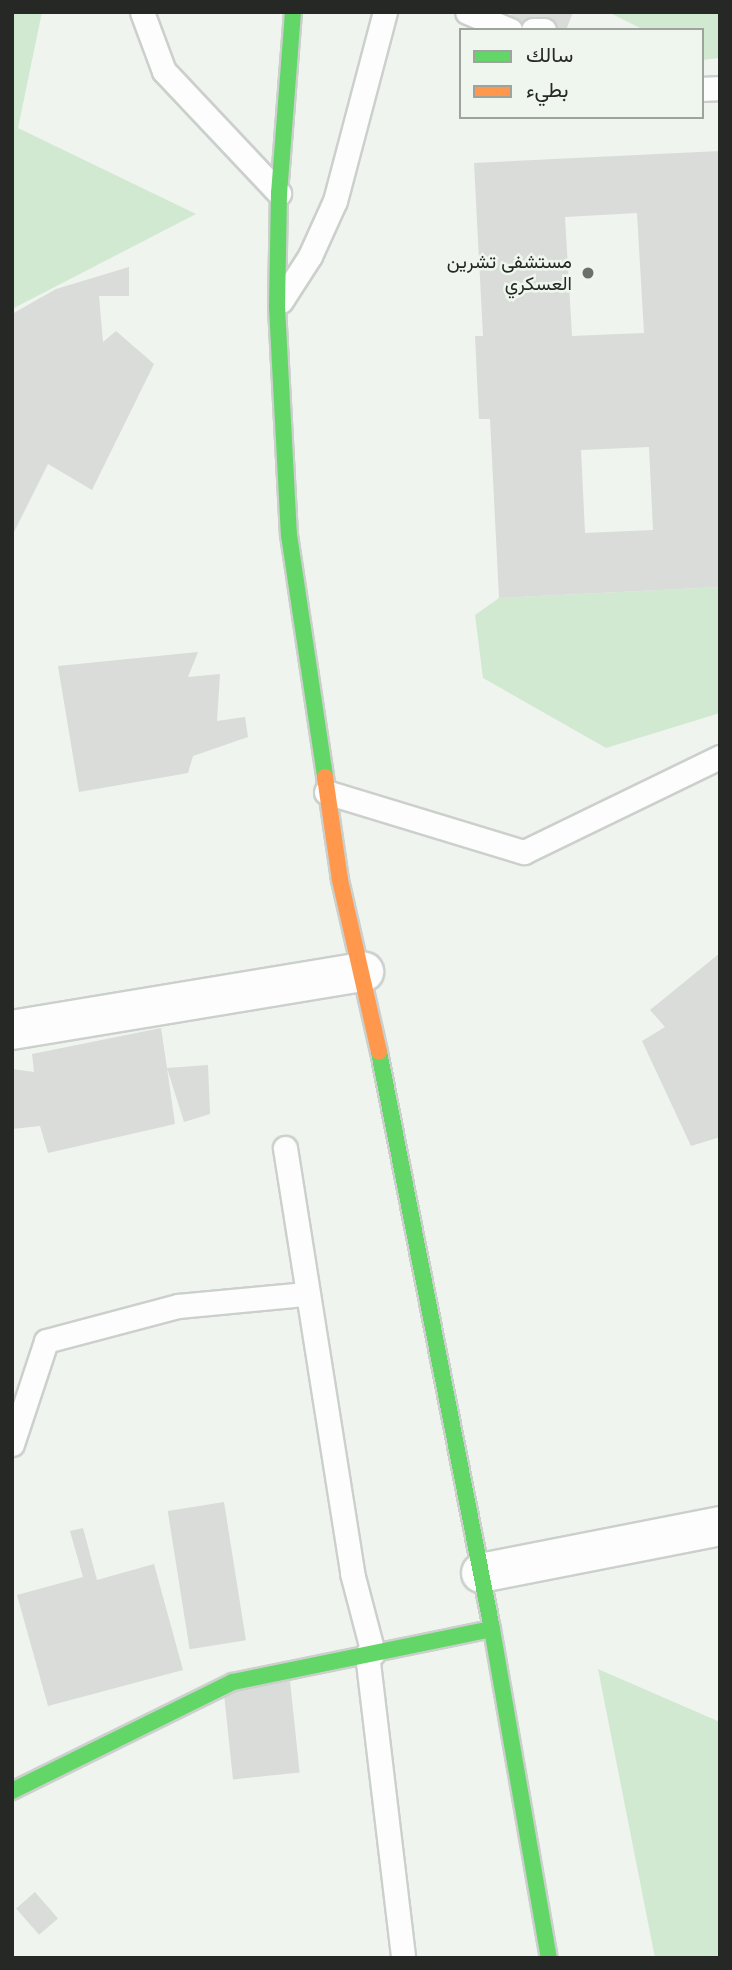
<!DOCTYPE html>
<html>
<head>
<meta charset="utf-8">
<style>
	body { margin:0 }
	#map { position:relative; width:732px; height:1970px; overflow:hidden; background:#eff4ef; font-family:"PT Sans",Vazirmatn,sans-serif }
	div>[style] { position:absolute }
	.green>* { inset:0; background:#d2e9d1 }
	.building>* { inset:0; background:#d9dcd9; transform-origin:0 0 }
	.roads { filter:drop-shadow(2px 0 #ccd0cc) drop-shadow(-2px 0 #ccd0cc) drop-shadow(0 2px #ccd0cc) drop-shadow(0 -2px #ccd0cc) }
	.lane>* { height:23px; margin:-11.5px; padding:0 11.5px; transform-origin:11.5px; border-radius:11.5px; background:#fdfdfd }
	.street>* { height:38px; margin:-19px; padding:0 19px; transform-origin:19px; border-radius:19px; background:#fdfdfd }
	.fast>* { height:16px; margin:-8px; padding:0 8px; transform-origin:8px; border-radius:8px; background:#63d668 }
	.slow>* { height:16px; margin:-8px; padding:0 8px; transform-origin:8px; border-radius:8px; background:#ff974d }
	.dots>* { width:19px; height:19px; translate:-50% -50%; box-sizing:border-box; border:4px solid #eef6ed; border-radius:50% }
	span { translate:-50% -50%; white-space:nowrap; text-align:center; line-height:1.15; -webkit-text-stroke:5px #eef6ed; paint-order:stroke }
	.poi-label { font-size:19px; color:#252825 }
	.right { translate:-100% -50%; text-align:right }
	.frame { position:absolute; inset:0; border:14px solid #252825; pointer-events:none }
	.legend { position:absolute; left:459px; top:28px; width:245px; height:91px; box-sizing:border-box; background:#eef6ed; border:2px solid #9ea49d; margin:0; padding:9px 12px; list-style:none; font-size:21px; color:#252825 }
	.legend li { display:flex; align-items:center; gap:14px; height:35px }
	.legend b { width:35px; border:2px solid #9ea49d }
</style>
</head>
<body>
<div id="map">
	<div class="green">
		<div style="clip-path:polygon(12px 12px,42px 12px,18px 128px,196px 214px,12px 309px)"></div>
		<div style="clip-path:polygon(608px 12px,720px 12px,720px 58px,702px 60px,702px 30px,644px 30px)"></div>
		<div style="clip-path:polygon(720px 587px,720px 713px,606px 748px,483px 678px,475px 615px,499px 598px)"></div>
		<div style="clip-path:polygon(598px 1669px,720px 1722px,720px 1958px,655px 1958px)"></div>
	</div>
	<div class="building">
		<div style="clip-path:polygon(512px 12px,573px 12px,566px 30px,505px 30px)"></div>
		<div style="clip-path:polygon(evenodd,720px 151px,720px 587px,499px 598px,490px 419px,479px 419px,475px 336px,483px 336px,474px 163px,720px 151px,637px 213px,644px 333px,572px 336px,565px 217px,637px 213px,720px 151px,649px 447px,653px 530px,585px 533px,581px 450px,649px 447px)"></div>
		<div style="clip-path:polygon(129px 267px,129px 296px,99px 296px,103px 342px,116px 331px,154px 364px,92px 490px,48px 464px,12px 536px,12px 314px,56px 289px)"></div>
		<div style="clip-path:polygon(198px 652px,188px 677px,220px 674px,217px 721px,245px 717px,248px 737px,193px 756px,188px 773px,79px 792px,58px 666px)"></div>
		<div style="clip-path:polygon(720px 953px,720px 1137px,691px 1146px,642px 1041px,665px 1027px,650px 1010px)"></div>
		<div style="clip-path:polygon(161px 1028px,167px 1068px,208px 1065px,210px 1114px,184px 1122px,167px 1068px,175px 1124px,48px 1153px,40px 1126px,12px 1129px,12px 1069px,34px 1072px,32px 1054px)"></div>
		<div style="left:224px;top:1502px;width:140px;height:57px;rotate:81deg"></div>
		<div style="clip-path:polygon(83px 1528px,97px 1580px,154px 1564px,183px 1670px,48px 1706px,17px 1595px,83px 1577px,70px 1531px)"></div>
		<div style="left:290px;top:1681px;width:92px;height:67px;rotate:84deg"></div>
		<div style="left:35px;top:1892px;width:35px;height:25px;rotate:49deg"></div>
	</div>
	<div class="roads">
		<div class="lane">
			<div style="left:142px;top:12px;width:63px;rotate:69.6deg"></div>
			<div style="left:164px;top:71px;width:168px;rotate:46.7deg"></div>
			<div style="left:467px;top:12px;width:47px;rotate:22.7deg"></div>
			<div style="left:533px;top:30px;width:11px"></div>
			<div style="left:702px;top:89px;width:18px;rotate:-3deg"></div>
			<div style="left:281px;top:301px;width:54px;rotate:-57.2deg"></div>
			<div style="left:310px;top:256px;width:60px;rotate:-65.6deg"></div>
			<div style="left:335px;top:201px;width:196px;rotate:-75.2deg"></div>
			<div style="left:326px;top:792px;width:207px;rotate:16.9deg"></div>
			<div style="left:524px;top:852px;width:218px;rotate:-25.9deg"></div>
			<div style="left:285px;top:1148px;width:430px;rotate:81deg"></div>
			<div style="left:352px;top:1573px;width:83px;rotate:75.3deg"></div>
			<div style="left:12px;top:1444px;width:108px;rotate:-71.7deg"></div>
			<div style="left:46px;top:1341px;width:137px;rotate:-14.9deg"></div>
			<div style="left:178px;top:1306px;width:129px;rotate:-5.4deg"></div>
			<div style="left:367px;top:1654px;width:306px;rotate:83.2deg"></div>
		</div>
		<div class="street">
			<div style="left:12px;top:1030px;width:357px;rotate:-9.4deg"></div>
			<div style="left:481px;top:1573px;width:244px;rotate:-11.1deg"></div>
		</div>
		<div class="fast">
			<div style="left:293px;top:12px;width:182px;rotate:94.4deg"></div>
			<div style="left:279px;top:193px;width:114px;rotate:91deg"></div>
			<div style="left:277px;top:307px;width:228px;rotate:87deg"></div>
			<div style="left:289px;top:535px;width:245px;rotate:81.5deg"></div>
			<div style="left:379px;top:1052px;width:588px;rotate:78.92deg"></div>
			<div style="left:492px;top:1629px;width:334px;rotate:80.2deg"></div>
			<div style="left:12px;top:1791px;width:246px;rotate:-26.3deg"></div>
			<div style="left:233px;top:1682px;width:264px;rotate:-11.6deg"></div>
		</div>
		<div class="slow">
			<div style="left:325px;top:777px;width:104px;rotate:81.7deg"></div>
			<div style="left:340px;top:880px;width:176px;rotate:77.2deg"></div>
		</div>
	</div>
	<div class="dots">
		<div style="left:588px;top:273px;background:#6c6f6c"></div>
	</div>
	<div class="poi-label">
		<span class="right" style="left:572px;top:273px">مستشفى تشرين<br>العسكري</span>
	</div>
	<div class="frame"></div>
	<ul class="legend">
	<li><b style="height:9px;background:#63d668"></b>سالك</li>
	<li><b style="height:9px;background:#ff974d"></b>بطيء</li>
	</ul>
</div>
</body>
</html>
